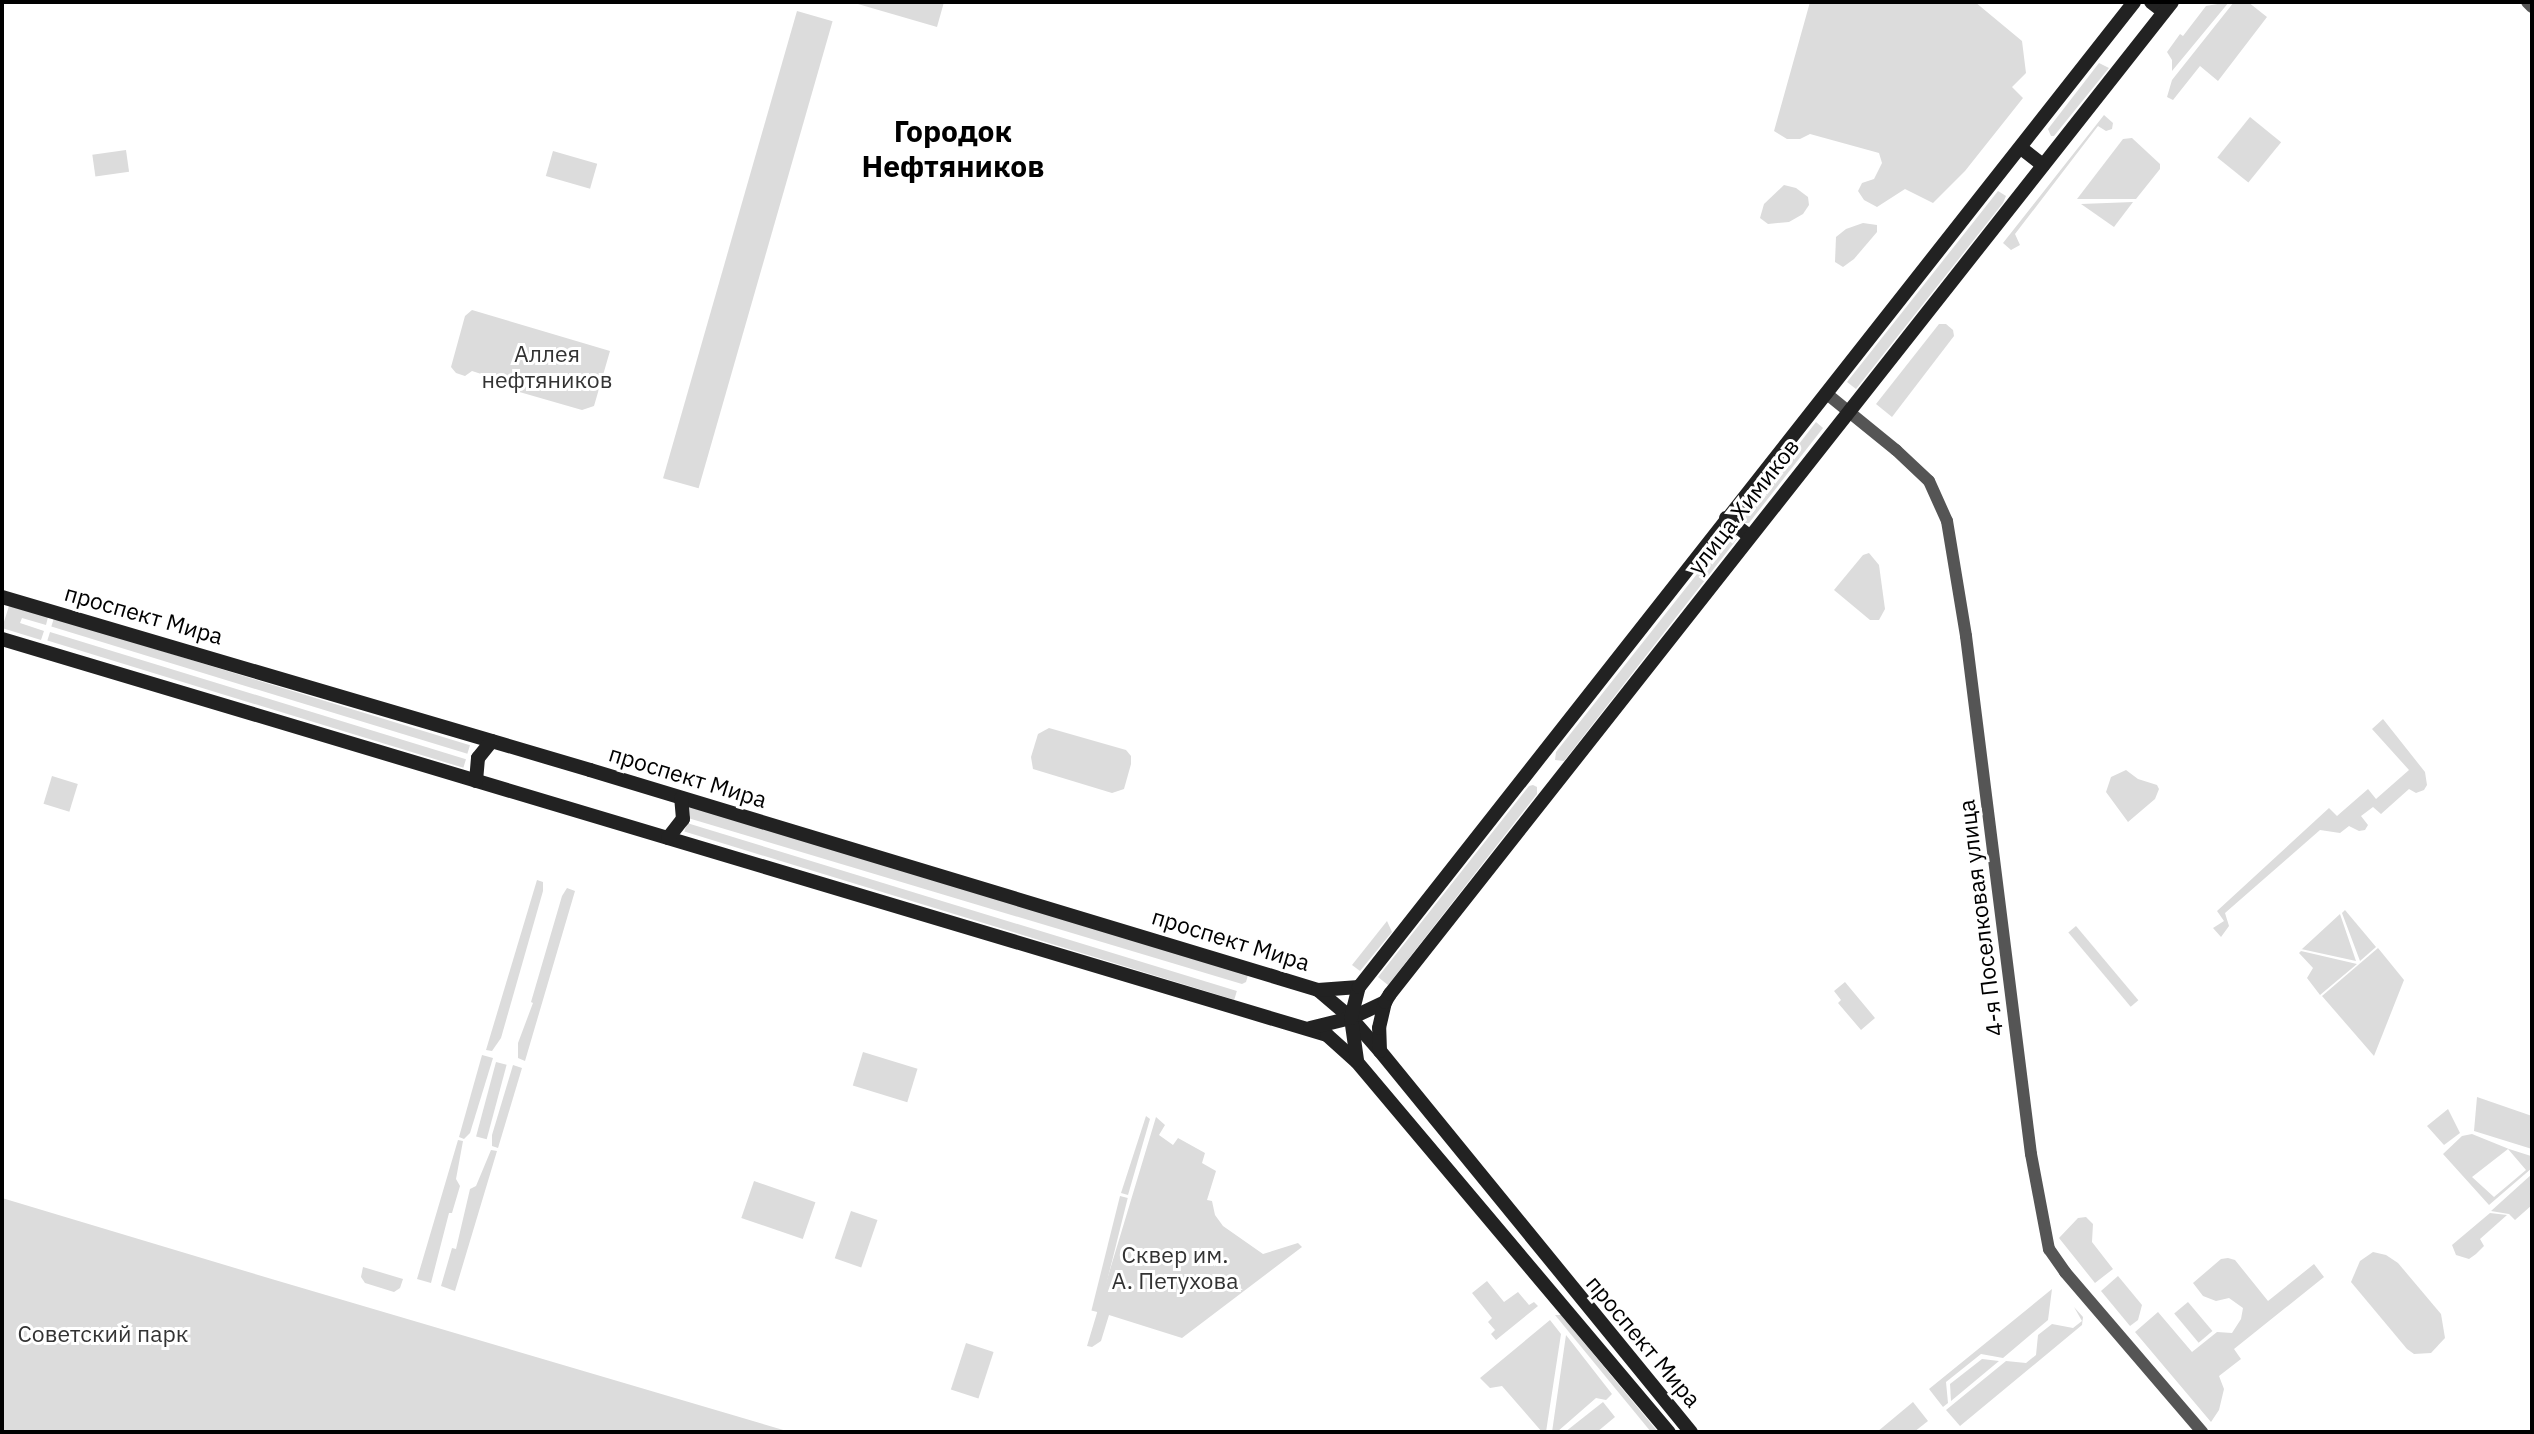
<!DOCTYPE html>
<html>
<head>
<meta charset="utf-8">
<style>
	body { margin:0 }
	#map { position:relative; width:2534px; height:1434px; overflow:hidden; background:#fff; font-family:"IBM Plex Sans",sans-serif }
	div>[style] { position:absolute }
	.green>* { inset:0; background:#dcdcdc; transform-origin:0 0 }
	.tertiary>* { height:12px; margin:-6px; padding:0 6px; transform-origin:6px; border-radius:6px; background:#555 }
	.secondary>* { height:14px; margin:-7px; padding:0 7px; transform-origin:7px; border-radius:7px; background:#222 }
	span { translate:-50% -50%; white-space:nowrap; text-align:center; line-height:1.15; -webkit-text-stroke:6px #fff; paint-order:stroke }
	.park-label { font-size:23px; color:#333 }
	.street-label { font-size:23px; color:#000 }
	.district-label { font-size:30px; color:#000; font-weight:700 }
	.frame { position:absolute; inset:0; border:4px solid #000; pointer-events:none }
</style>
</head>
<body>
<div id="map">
	<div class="green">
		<div style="clip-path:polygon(851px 2px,944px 2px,937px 27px)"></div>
		<div style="clip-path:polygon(1810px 2px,1975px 2px,2022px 41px,2026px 73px,2012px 87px,2023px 98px,1965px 171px,1933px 203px,1905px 189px,1877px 207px,1864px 200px,1858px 191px,1862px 183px,1874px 179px,1882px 163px,1879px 153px,1810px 134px,1800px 139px,1787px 139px,1774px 131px)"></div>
		<div style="clip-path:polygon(2229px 2px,2172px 71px,2172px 60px,2167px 52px,2180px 34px,2183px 36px,2206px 6px)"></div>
		<div style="clip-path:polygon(2234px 2px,2248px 2px,2267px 17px,2218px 81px,2200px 66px,2173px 100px,2167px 97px,2172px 80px)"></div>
		<div style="left:797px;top:11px;width:37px;height:486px;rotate:16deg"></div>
		<div style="clip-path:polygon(2099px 63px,2109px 68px,2054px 136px,2051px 136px,2048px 129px)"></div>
		<div style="clip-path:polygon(2104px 115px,2113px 123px,2112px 129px,2106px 131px,2098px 126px,2015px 234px,2020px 245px,2011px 250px,2003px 243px)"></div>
		<div style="left:2250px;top:117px;width:40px;height:52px;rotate:39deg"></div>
		<div style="clip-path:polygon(2132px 138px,2160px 164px,2160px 169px,2136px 199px,2077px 199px,2123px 139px)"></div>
		<div style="left:126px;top:150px;width:22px;height:34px;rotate:82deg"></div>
		<div style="left:553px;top:151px;width:46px;height:26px;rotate:16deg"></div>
		<div style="clip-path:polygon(1784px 185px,1796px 188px,1808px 197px,1809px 205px,1803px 214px,1789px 222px,1768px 224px,1760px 218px,1764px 204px)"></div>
		<div style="clip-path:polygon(1998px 191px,2006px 196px,2003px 203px,1856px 389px,1847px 382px)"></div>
		<div style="clip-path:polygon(2133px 202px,2114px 227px,2081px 204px)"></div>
		<div style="clip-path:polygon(1863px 223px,1877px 225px,1877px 232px,1854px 259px,1843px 267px,1835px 262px,1836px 237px,1846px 229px)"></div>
		<div style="clip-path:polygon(472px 310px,610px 351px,594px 406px,582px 410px,509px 389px,506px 382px,472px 371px,465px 376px,456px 373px,451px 367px,465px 316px)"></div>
		<div style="clip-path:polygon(1939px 324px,1946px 324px,1953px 330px,1954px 336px,1892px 417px,1876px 404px)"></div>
		<div style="clip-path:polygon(1816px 422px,1823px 428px,1749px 523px,1744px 523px,1743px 516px)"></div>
		<div style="clip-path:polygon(1731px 531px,1737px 534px,1737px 539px,1564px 761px,1555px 760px,1556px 752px)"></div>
		<div style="clip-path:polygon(1869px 553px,1879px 565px,1885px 609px,1879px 620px,1870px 620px,1834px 590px,1863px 555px)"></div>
		<div style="clip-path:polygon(9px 606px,48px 617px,46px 625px,22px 618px,20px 623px,44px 631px,41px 640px,2px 628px)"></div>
		<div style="left:54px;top:618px;width:435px;height:9px;rotate:17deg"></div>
		<div style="left:50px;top:632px;width:435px;height:9px;rotate:17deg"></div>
		<div style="clip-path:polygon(2383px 719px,2425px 772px,2427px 785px,2424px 790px,2416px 793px,2409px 789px,2381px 814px,2373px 807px,2361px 816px,2368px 825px,2365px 830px,2359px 831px,2349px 826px,2340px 833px,2320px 830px,2225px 913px,2229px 926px,2221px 937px,2213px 928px,2224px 921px,2217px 911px,2329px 808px,2337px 816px,2368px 789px,2376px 799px,2409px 770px,2372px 729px)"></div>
		<div style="clip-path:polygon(1049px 728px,1126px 750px,1131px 756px,1131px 764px,1124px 789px,1112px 793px,1033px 769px,1031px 757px,1038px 734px)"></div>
		<div style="clip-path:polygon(2126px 770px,2138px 779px,2157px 785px,2159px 789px,2155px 799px,2128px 822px,2106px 792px,2111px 777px)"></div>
		<div style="left:52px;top:776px;width:27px;height:29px;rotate:17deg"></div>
		<div style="clip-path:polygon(1533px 785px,1537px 787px,1537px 794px,1388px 985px,1378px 977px,1529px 786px)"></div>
		<div style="clip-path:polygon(687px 806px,1248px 975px,1246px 982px,1242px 984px,688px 818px)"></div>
		<div style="left:687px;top:823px;width:575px;height:9px;rotate:17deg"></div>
		<div style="clip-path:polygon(537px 880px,543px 882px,543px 891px,501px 1038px,492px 1051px,486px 1050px)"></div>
		<div style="clip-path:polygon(567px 888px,575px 891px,525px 1061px,518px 1058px,518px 1043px,533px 1003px,531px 1002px,562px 896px)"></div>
		<div style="clip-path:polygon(2345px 910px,2376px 947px,2360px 961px,2342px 913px)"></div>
		<div style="clip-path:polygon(2340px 914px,2356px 961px,2301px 949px,2302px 949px)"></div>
		<div style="clip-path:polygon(1387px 921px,1392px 932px,1360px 971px,1352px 965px)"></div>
		<div style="left:2076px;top:926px;width:97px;height:10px;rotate:50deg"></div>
		<div style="clip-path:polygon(2378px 948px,2404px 980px,2374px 1056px,2322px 996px)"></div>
		<div style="clip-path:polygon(2301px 951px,2357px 964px,2320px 995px,2307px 978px,2313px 968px,2299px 953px)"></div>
		<div style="clip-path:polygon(1845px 982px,1875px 1018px,1861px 1030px,1838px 1003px,1841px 1000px,1834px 991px)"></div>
		<div style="left:863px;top:1052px;width:57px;height:35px;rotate:17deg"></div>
		<div style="clip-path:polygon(482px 1055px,493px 1058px,470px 1133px,464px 1139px,459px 1137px)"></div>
		<div style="left:496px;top:1062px;width:11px;height:77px;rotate:15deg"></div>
		<div style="clip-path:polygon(513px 1065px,522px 1068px,498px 1148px,492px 1146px,492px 1135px)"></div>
		<div style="clip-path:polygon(2477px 1097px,2532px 1116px,2532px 1149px,2474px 1131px)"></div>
		<div style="clip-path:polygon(2448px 1109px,2460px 1133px,2444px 1145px,2427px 1126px)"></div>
		<div style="clip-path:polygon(1146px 1116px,1150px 1119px,1128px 1195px,1121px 1193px)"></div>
		<div style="clip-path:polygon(1156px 1117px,1165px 1125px,1159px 1135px,1173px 1145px,1178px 1138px,1205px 1153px,1202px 1163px,1216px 1171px,1207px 1200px,1212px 1201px,1215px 1215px,1223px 1226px,1263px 1254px,1298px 1243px,1302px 1247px,1182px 1338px,1109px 1315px,1101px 1341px,1092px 1347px,1087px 1346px)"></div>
		<div style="clip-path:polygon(evenodd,2472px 1134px,2509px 1149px,2531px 1156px,2532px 1153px,2532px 1168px,2489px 1205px,2443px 1154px,2462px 1136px,2472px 1134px,2508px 1149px,2526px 1170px,2494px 1197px,2472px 1177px,2508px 1149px)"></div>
		<div style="clip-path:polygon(458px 1140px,463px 1141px,456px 1179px,460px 1186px,452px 1213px,449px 1213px,431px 1283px,417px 1279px)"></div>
		<div style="clip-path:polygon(491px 1150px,497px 1151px,455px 1291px,441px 1286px,452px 1248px,456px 1249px,470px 1189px,476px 1186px)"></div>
		<div style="clip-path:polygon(2532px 1174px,2532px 1205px,2515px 1220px,2509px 1214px,2491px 1211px)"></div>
		<div style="left:754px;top:1181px;width:65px;height:39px;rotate:19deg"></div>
		<div style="left:1120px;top:1196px;width:8px;height:118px;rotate:14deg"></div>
		<div style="clip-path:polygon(2px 1198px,275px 1280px,790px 1432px,2px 1432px)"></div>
		<div style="left:851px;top:1211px;width:28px;height:50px;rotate:19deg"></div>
		<div style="clip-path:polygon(2490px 1213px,2507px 1215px,2480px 1239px,2484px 1246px,2476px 1254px,2469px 1259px,2456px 1255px,2452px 1245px)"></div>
		<div style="clip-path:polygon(2086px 1217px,2093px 1224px,2092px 1242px,2113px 1269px,2095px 1283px,2059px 1238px,2078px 1218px)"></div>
		<div style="clip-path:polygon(2373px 1252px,2386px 1255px,2398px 1263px,2441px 1314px,2445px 1338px,2431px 1353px,2414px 1354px,2407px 1349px,2351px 1282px,2360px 1261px)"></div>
		<div style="clip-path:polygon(2228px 1258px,2235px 1260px,2268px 1301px,2314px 1264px,2324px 1277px,2234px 1349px,2241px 1359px,2219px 1376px,2224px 1389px,2219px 1410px,2211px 1422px,2135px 1332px,2158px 1312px,2192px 1352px,2217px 1332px,2232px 1333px,2241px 1319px,2243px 1308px,2229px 1298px,2216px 1301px,2203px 1296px,2193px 1283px,2221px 1259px)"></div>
		<div style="clip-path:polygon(363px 1267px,403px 1279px,400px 1288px,394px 1292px,365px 1283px,361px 1277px)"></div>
		<div style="clip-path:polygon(2118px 1276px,2142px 1305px,2138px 1320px,2130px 1326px,2101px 1291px)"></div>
		<div style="clip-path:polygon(1487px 1281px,1504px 1302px,1518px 1292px,1529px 1305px,1534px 1302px,1538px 1306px,1496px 1340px,1491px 1334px,1495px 1330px,1488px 1322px,1492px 1318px,1472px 1293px)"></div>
		<div style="clip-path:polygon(2052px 1289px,2048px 1320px,2003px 1358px,1981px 1354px,1946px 1382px,1948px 1403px,1943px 1407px,1929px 1389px)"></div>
		<div style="left:2188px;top:1302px;width:38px;height:18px;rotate:50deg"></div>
		<div style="clip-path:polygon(2074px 1307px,2083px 1317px,2082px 1325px,1960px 1426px,1946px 1410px,2006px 1361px,2026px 1363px,2036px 1355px,2038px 1335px,2052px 1324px,2073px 1328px,2082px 1321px)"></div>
		<div style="clip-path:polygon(1555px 1315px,1561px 1315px,1658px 1432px,1651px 1432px)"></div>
		<div style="clip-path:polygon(1550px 1320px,1561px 1334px,1546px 1432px,1542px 1432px,1502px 1386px,1490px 1388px,1480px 1378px)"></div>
		<div style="clip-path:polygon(1566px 1335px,1612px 1394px,1606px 1400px,1596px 1398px,1557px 1432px,1552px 1432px)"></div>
		<div style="left:966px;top:1343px;width:29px;height:49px;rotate:18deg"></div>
		<div style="clip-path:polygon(1982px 1359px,1999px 1361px,1951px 1401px,1950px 1384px)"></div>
		<div style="clip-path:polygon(1603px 1402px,1615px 1417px,1597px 1432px,1565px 1432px)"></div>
		<div style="clip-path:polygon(1913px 1402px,1928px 1421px,1914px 1432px,1877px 1432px)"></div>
	</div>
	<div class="tertiary">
		<div style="left:2527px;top:2px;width:7px;rotate:45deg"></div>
		<div style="left:1827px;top:394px;width:89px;rotate:39.1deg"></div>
		<div style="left:1896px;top:450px;width:45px;rotate:43.2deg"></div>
		<div style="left:1929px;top:481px;width:44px;rotate:65.8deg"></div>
		<div style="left:1947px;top:521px;width:117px;rotate:80.6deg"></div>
		<div style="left:1966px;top:636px;width:522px;rotate:82.85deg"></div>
		<div style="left:2031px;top:1154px;width:97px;rotate:79.3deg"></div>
		<div style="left:2049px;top:1249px;width:28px;rotate:55deg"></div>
		<div style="left:2065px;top:1272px;width:211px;rotate:49.4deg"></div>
	</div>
	<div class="secondary">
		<div style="left:2151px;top:2px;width:16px;rotate:38deg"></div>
		<div style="left:2021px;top:148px;width:28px;rotate:38deg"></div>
		<div style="left:1726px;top:518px;width:29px;rotate:38deg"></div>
		<div style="left:2px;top:597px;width:613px;rotate:16.39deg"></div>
		<div style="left:590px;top:770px;width:761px;rotate:16.81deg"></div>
		<div style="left:1318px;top:990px;width:43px;rotate:40.3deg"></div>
		<div style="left:1351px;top:1018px;width:44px;rotate:48.7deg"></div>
		<div style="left:1380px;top:1051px;width:492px;rotate:50.8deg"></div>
		<div style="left:2px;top:639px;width:1383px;rotate:16.64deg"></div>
		<div style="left:1327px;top:1035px;width:40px;rotate:42deg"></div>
		<div style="left:1357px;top:1062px;width:484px;rotate:49.9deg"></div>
		<div style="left:476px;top:781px;width:23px;rotate:-85deg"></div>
		<div style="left:478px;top:758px;width:22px;rotate:-51deg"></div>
		<div style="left:668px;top:838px;width:24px;rotate:-52deg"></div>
		<div style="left:683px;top:819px;width:21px;rotate:-95deg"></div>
		<div style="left:1318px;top:990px;width:41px;rotate:-4.2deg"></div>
		<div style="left:1310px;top:1028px;width:42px;rotate:-13.7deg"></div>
		<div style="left:1351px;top:1018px;width:38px;rotate:-25deg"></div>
		<div style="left:1380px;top:1051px;width:23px;rotate:-92deg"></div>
		<div style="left:1379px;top:1028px;width:27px;rotate:-77deg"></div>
		<div style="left:1385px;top:1002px;width:9px;rotate:-58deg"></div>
		<div style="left:1390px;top:994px;width:1263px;rotate:-51.75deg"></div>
		<div style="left:1357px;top:1060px;width:42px;rotate:-98.1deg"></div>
		<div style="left:1351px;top:1018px;width:32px;rotate:-76deg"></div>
		<div style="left:1359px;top:987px;width:1253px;rotate:-51.8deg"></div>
	</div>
	<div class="park-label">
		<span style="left:547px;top:366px">Аллея<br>нефтяников</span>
		<span style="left:1175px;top:1267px">Сквер им.<br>А. Петухова</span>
		<span style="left:103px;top:1333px">Советский парк</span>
	</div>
	<div class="street-label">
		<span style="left:1743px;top:506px;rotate:-52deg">улица Химиков</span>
		<span style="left:144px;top:614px;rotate:16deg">проспект Мира</span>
		<span style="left:688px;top:776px;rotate:17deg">проспект Мира</span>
		<span style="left:1980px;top:918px;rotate:-97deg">4-я Поселковая улица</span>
		<span style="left:1231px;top:939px;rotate:17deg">проспект Мира</span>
		<span style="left:1644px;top:1341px;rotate:50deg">проспект Мира</span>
	</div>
	<div class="district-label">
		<span style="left:953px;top:148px">Городок<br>Нефтяников</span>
	</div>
	<div class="frame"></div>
</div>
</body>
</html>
